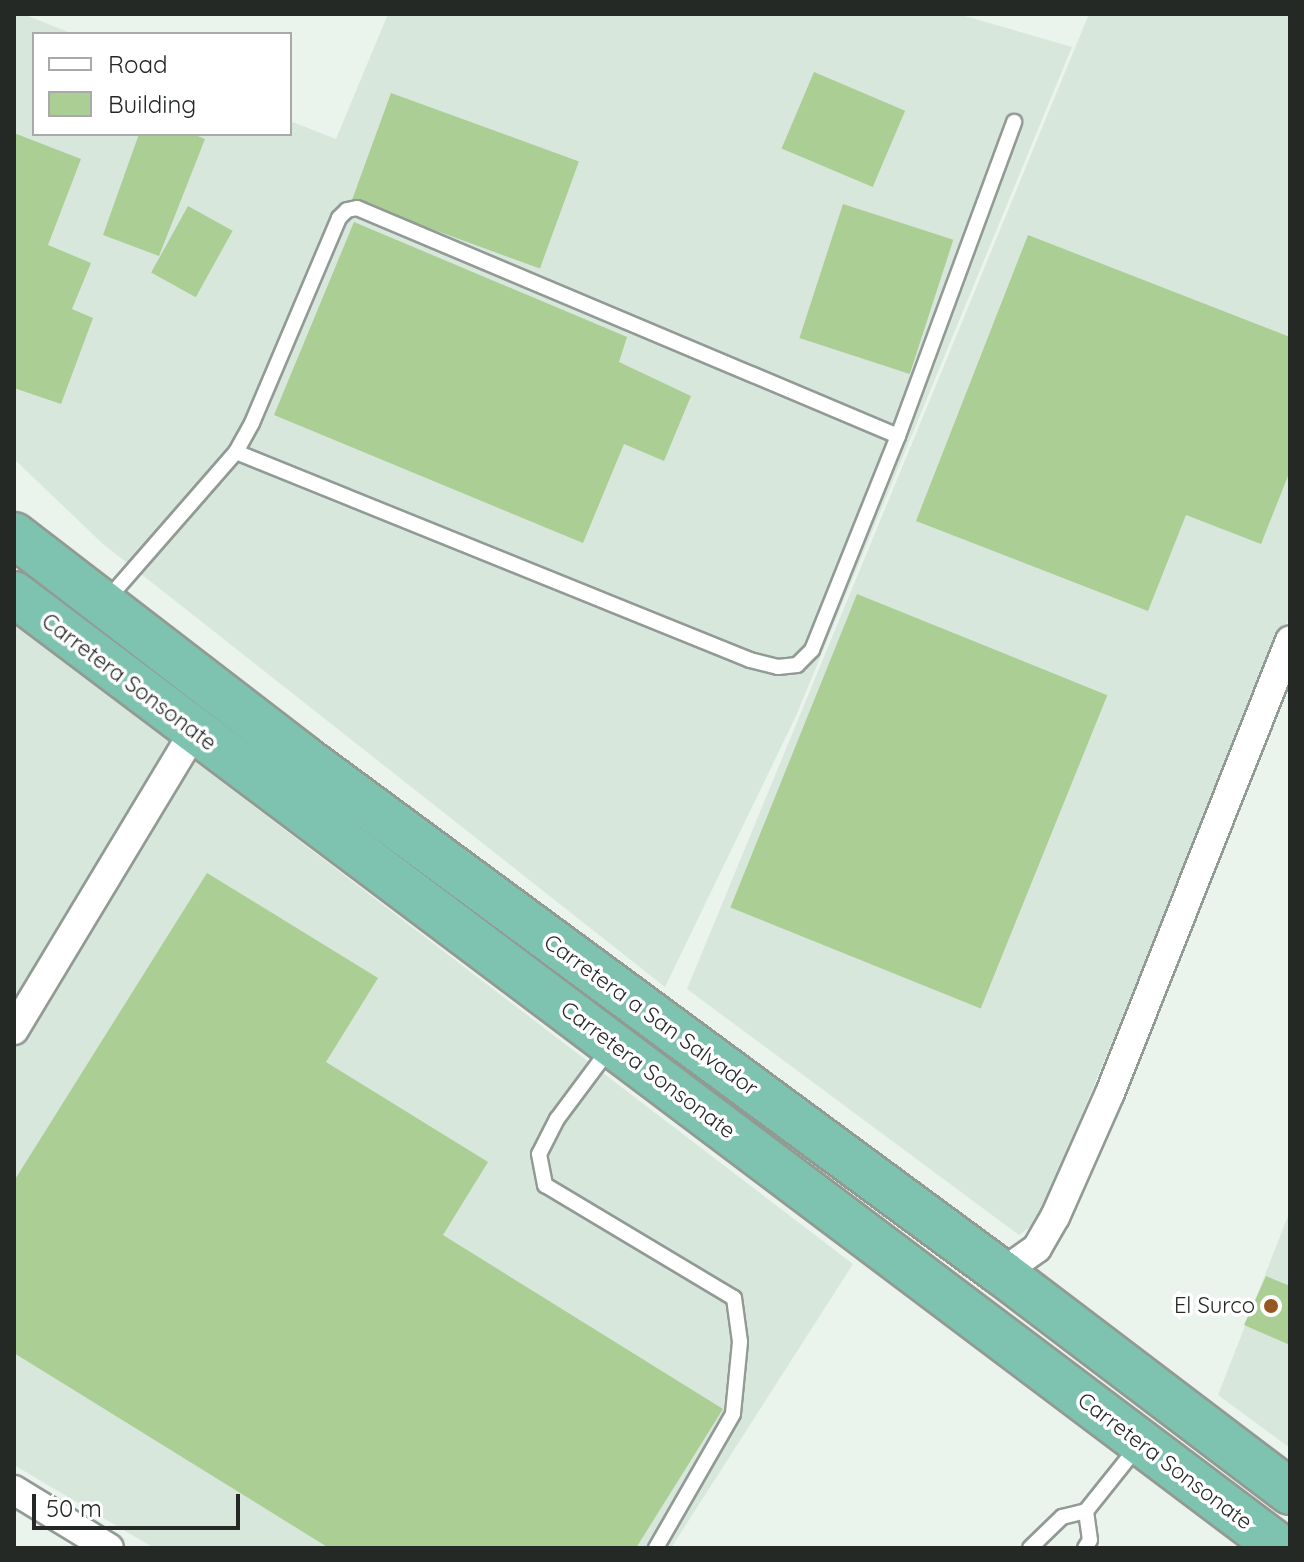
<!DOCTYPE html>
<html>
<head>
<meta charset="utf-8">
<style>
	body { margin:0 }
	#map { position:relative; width:1304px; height:1562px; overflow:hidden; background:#eaf3ec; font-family:Quicksand,sans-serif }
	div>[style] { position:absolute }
	.built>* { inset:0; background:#d8e7dc }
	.building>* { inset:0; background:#aace94; transform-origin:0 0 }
	.roads { filter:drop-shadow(2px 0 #929a94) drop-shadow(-2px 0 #929a94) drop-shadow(0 2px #929a94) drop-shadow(0 -2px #929a94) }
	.service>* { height:14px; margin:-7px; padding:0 7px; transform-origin:7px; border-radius:7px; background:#fff }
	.minor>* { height:28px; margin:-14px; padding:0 14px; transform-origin:14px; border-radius:14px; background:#fff }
	.trunk>* { height:44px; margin:-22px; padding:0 22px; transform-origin:22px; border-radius:22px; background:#7ec3af }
	.dots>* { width:22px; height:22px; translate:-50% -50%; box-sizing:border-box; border:4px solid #fff; border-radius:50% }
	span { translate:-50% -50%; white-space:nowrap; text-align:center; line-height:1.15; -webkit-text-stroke:7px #fff; paint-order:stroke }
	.street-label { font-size:22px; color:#252926 }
	.poi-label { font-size:22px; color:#252926 }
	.right { translate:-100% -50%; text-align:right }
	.frame { position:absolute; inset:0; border:16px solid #252926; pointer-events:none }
	.legend { position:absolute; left:32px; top:32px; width:260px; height:104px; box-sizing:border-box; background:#fff; border:2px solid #a8a9a8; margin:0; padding:10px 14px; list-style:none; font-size:24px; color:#252926 }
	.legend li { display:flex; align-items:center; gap:16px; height:40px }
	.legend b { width:40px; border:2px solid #a8a9a8 }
	.scale { position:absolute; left:32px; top:1494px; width:208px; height:36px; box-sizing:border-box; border:4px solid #252926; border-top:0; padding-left:10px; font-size:24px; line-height:28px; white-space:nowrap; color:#252926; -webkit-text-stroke:6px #fff; paint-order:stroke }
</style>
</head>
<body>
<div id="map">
	<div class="built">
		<div style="clip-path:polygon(14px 14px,23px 14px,73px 34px,34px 34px,34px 134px,290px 134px,290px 121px,336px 139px,388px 14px,958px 14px,1072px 47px,796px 716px,665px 987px,103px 544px,14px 459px)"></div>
		<div style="clip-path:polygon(1089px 14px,1290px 14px,1290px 615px,1037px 1222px,1019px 1235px,687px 989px)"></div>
		<div style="clip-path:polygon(14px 623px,853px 1264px,671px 1548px,154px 1548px,14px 1465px)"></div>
		<div style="clip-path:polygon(1290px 1211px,1290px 1448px,1218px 1395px)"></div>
	</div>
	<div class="building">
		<div style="left:814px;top:72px;width:99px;height:83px;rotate:23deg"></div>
		<div style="left:391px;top:93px;width:200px;height:114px;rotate:20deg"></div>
		<div style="clip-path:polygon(14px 133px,81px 159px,48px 245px,91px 263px,72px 309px,93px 318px,61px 404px,14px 388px)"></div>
		<div style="clip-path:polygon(139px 134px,193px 134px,205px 139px,159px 256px,103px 235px)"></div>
		<div style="left:843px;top:204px;width:116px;height:141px;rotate:18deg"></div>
		<div style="left:188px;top:206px;width:51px;height:76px;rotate:29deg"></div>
		<div style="clip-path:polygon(354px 222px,627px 337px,619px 362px,691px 396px,664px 461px,624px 444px,583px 543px,274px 415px)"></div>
		<div style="clip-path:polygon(1028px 235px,1290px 337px,1290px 471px,1261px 544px,1186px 515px,1148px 611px,916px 521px)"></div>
		<div style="left:857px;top:594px;width:270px;height:338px;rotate:22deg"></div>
		<div style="clip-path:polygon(207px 873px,378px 978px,326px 1062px,488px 1162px,443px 1235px,723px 1409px,636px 1548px,329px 1548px,14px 1353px,14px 1181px)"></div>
		<div style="clip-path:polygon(1266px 1276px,1290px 1286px,1290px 1345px,1244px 1325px)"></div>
	</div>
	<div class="roads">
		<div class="service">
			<div style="left:236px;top:452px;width:554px;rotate:22.03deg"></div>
			<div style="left:750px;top:660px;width:29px;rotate:14deg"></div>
			<div style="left:778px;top:667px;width:19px;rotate:-6deg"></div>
			<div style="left:797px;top:665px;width:21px;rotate:-45deg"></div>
			<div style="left:812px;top:650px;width:231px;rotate:-68.1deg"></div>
			<div style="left:898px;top:436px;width:335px;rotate:-69.7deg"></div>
			<div style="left:105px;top:602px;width:199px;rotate:-48.9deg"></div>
			<div style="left:236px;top:452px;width:33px;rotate:-61deg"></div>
			<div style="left:252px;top:423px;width:223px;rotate:-67deg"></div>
			<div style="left:339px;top:218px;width:11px;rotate:-45deg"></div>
			<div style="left:347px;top:210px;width:10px;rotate:-11deg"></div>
			<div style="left:357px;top:208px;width:587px;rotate:22.85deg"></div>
			<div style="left:610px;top:1048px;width:89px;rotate:126.7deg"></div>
			<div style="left:557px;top:1119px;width:39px;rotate:117deg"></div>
			<div style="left:539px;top:1154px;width:32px;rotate:79deg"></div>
			<div style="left:545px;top:1185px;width:220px;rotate:30.9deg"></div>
			<div style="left:734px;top:1298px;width:44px;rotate:82.2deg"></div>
			<div style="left:740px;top:1342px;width:72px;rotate:95.6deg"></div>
			<div style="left:733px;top:1414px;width:155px;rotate:119.9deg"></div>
			<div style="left:1030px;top:1548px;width:45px;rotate:-44.1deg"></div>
			<div style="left:1062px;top:1517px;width:25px;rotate:-14deg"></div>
			<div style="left:1086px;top:1511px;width:83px;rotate:-51.3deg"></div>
			<div style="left:1085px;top:1548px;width:9px;rotate:-58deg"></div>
			<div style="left:1090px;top:1540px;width:29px;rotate:-98deg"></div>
		</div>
		<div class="minor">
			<div style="left:14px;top:1030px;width:348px;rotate:-58.9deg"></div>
			<div style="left:1002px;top:1273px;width:43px;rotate:-35.5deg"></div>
			<div style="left:1037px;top:1248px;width:36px;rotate:-60deg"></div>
			<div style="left:1055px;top:1217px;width:136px;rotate:-66.1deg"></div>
			<div style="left:1110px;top:1093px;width:487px;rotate:-68.3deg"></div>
			<div style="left:14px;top:1490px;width:111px;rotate:31.4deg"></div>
		</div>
		<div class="trunk">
			<div style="left:14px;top:535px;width:364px;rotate:37.6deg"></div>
			<div style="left:302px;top:757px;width:870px;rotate:36.4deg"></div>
			<div style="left:1002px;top:1273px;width:362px;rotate:37.2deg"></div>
			<div style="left:14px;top:594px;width:1586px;rotate:36.98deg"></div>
		</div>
	</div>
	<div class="dots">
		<div style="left:1271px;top:1306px;background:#965720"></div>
	</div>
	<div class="street-label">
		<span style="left:129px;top:682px;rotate:37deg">Carretera Sonsonate</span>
		<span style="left:651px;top:1015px;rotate:36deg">Carretera a San Salvador</span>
		<span style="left:648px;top:1070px;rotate:37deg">Carretera Sonsonate</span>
		<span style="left:1165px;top:1461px;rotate:37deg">Carretera Sonsonate</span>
	</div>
	<div class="poi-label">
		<span class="right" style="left:1255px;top:1306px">El Surco</span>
	</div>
	<div class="frame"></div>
	<ul class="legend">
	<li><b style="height:10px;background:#fff"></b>Road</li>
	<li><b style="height:22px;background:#aace94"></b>Building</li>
	</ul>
	<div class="scale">50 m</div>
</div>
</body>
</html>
